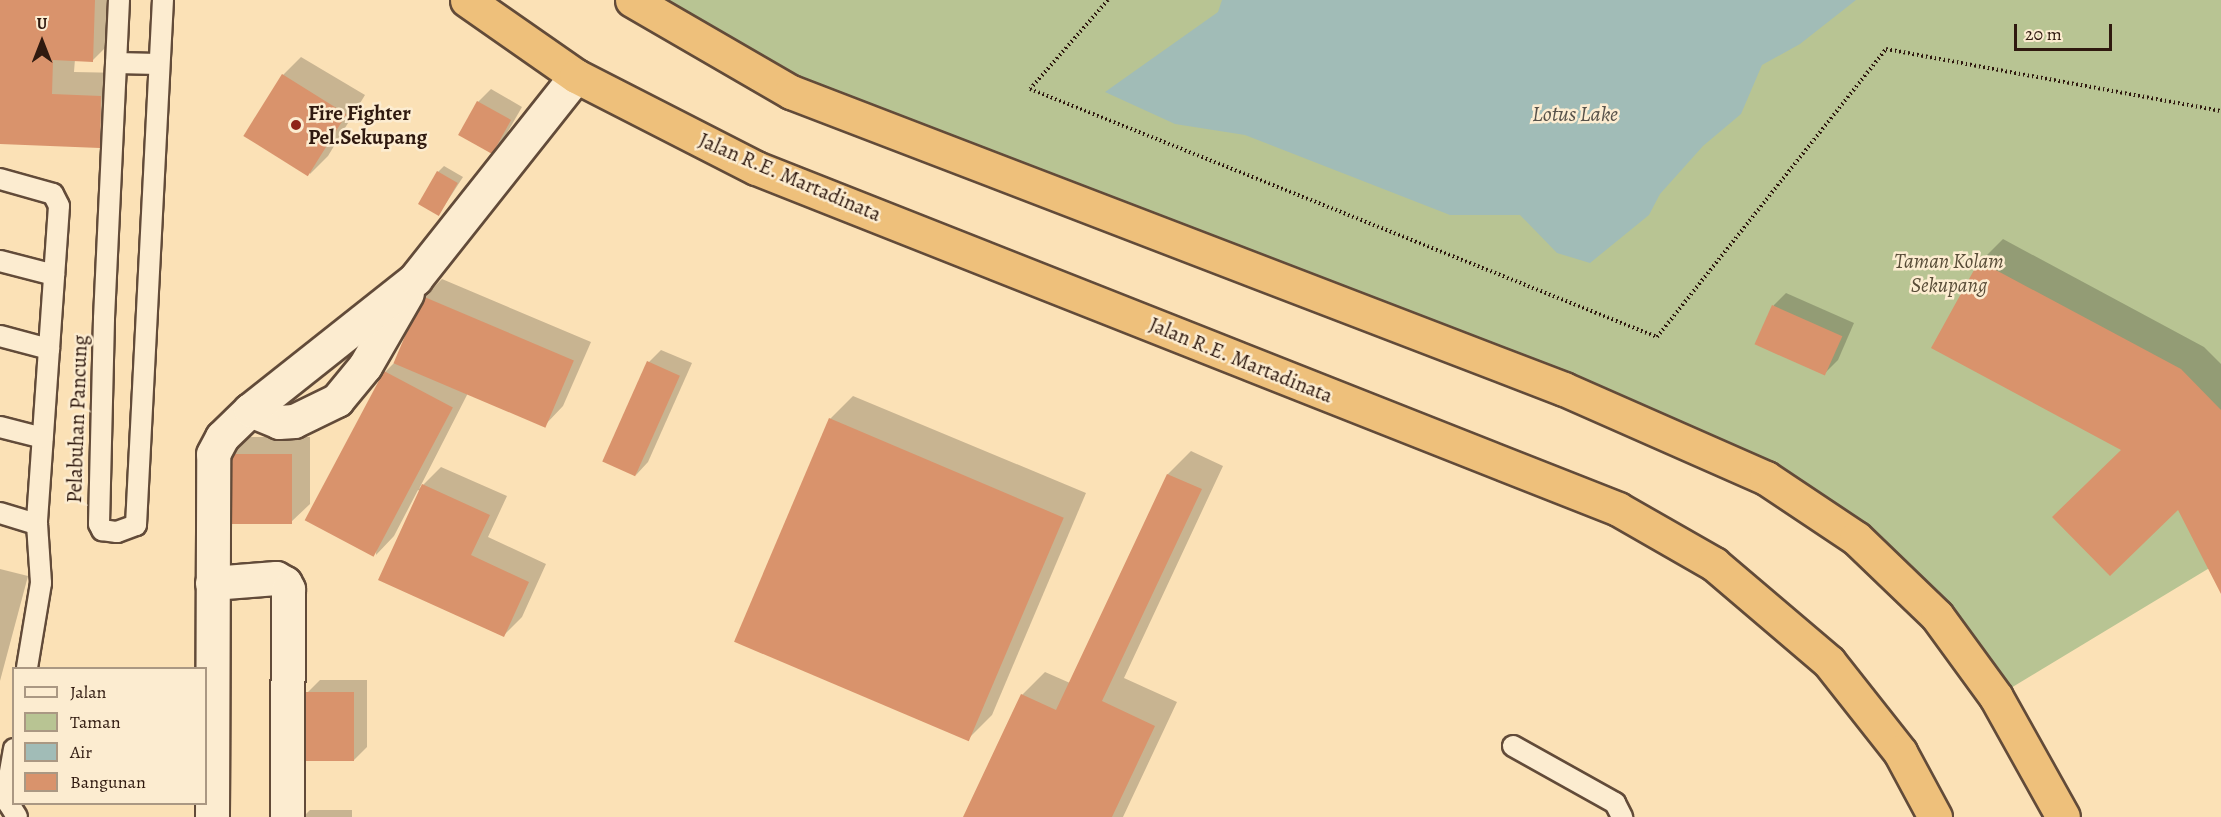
<!DOCTYPE html>
<html>
<head>
<meta charset="utf-8">
<style>
	body { margin:0 }
	#map { position:relative; width:2221px; height:817px; overflow:hidden; background:#fbe1b6; font-family:Alegreya,serif }
	div>[style] { position:absolute }
	.green>* { inset:0; background:#b8c493 }
	.water>* { inset:0; background:#a1bcb7 }
	.shadow>* { inset:0; background:#0003 }
	.building>* { inset:0; background:#d9936c; transform-origin:0 0 }
	.path>* { height:4px; margin-top:-2px; transform-origin:0; background:repeating-linear-gradient(90deg,#2f190f 0 1.5px,transparent 0 4.5px) }
	.roads { filter:drop-shadow(2px 0 #624b39) drop-shadow(-2px 0 #624b39) drop-shadow(0 2px #624b39) drop-shadow(0 -2px #624b39) }
	.lane>* { height:20px; margin:-10px; padding:0 10px; transform-origin:10px; border-radius:10px; background:#fcecd0 }
	.street>* { height:33px; margin:-16.5px; padding:0 16.5px; transform-origin:16.5px; border-radius:16.5px; background:#fcecd0 }
	.highway>* { height:33px; margin:-16.5px; padding:0 16.5px; transform-origin:16.5px; border-radius:16.5px; background:#eec07b }
	.dots>* { width:16px; height:16px; translate:-50% -50%; box-sizing:border-box; border:3px solid #fcecd0; border-radius:50% }
	span { translate:-50% -50%; white-space:nowrap; text-align:center; line-height:1.15; -webkit-text-stroke:5px #fcecd0; paint-order:stroke }
	.poi-label { font-size:21px; color:#2f190f; font-weight:700 }
	.left { translate:0 -50%; text-align:left }
	.street-label { font-size:21px; color:#2f190f }
	.park-label { font-size:21px; color:#584c37; font-style:italic }
	.water-label { font-size:22px; color:#57524a; font-style:italic }
	.legend { position:absolute; left:12px; top:667px; width:195px; height:138px; box-sizing:border-box; background:#fcecd0; border:2px solid #aa9883; margin:0; padding:8px 10px; list-style:none; font-size:18px; color:#2f190f }
	.legend li { display:flex; align-items:center; gap:12px; height:30px }
	.legend b { width:30px; border:2px solid #aa9883 }
	.north { position:absolute; left:12px; top:12px; width:60px; height:60px; -webkit-text-stroke:4px #fcecd0; paint-order:stroke; rotate:0deg; font-size:16px; font-weight:700; line-height:24px; text-align:center; color:#2f190f }
	.north::after { content:''; display:block; margin:auto; width:21px; height:27px; background:#2f190f; clip-path:polygon(50% 0,100% 100%,50% 72%,0 100%) }
	.scale { position:absolute; left:2014px; top:24px; width:98px; height:27px; box-sizing:border-box; border:3px solid #2f190f; border-top:0; padding-left:8px; font-size:18px; line-height:21px; white-space:nowrap; color:#2f190f; -webkit-text-stroke:4px #fcecd0; paint-order:stroke }
</style>
</head>
<body>
<div id="map">
	<div class="green">
		<div style="clip-path:polygon(632px 0,2221px 0,2221px 561px,1996px 697px,1937px 616px,1766px 478px,791px 92px)"></div>
	</div>
	<div class="water">
		<div style="clip-path:polygon(1222px 0,1856px 0,1800px 44px,1762px 65px,1741px 114px,1703px 146px,1660px 194px,1649px 215px,1590px 263px,1557px 253px,1520px 215px,1450px 215px,1245px 135px,1175px 124px,1105px 92px,1218px 12px)"></div>
	</div>
	<div class="shadow">
		<div style="clip-path:polygon(0 0,117px 0,116px 37px,93px 60px,75px 59px,74px 72px,124px 73px,122px 123px,99px 146px,0 143px)"></div>
		<div style="clip-path:polygon(301px 57px,365px 95px,328px 156px,310px 174px,283px 75px)"></div>
		<div style="clip-path:polygon(491px 89px,522px 107px,503px 140px,490px 152px,459px 134px,478px 102px)"></div>
		<div style="clip-path:polygon(444px 166px,463px 177px,439px 214px,438px 172px)"></div>
		<div style="clip-path:polygon(2003px 239px,2204px 347px,2221px 364px,2221px 590px,2178px 508px,2123px 449px,1980px 262px)"></div>
		<div style="clip-path:polygon(442px 279px,591px 342px,563px 406px,545px 425px,468px 393px,419px 489px,441px 467px,507px 496px,488px 537px,546px 564px,522px 617px,504px 635px,420px 491px,418px 490px,394px 536px,376px 555px,385px 372px,396px 361px,424px 297px)"></div>
		<div style="clip-path:polygon(1786px 293px,1854px 323px,1838px 360px,1825px 373px,1757px 343px,1774px 305px)"></div>
		<div style="clip-path:polygon(661px 350px,692px 363px,648px 462px,636px 475px,649px 362px)"></div>
		<div style="clip-path:polygon(853px 396px,1086px 493px,992px 715px,969px 738px,830px 419px)"></div>
		<div style="clip-path:polygon(242px 437px,310px 437px,310px 504px,291px 522px,224px 455px)"></div>
		<div style="clip-path:polygon(1191px 451px,1223px 466px,1124px 678px,1177px 702px,1123px 817px,965px 817px,1022px 695px,1045px 672px,1070px 683px,1168px 474px)"></div>
		<div style="clip-path:polygon(0 569px,28px 576px,0 681px)"></div>
		<div style="clip-path:polygon(320px 680px,367px 680px,367px 747px,354px 760px,308px 692px)"></div>
		<div style="clip-path:polygon(310px 810px,352px 810px,352px 817px,303px 817px)"></div>
	</div>
	<div class="building">
		<div style="clip-path:polygon(0 0,95px 0,93px 62px,53px 60px,52px 94px,101px 96px,100px 148px,0 144px)"></div>
		<div style="left:282px;top:74px;width:76px;height:73px;rotate:32deg"></div>
		<div style="left:477px;top:101px;width:39px;height:39px;rotate:29deg"></div>
		<div style="left:437px;top:171px;width:24px;height:38px;rotate:30deg"></div>
		<div style="clip-path:polygon(1979px 261px,2181px 369px,2221px 410px,2221px 594px,2178px 510px,2110px 576px,2052px 517px,2121px 450px,1931px 348px)"></div>
		<div style="left:422px;top:296px;width:165px;height:73px;rotate:23deg"></div>
		<div style="left:1772px;top:305px;width:77px;height:43px;rotate:24deg"></div>
		<div style="left:647px;top:361px;width:36px;height:110px;rotate:24deg"></div>
		<div style="left:384px;top:371px;width:78px;height:169px;rotate:28deg"></div>
		<div style="left:829px;top:418px;width:255px;height:243px;rotate:23deg"></div>
		<div style="left:222px;top:454px;width:70px;height:70px"></div>
		<div style="clip-path:polygon(1167px 474px,1202px 489px,1102px 701px,1155px 726px,1112px 817px,963px 817px,1021px 694px,1056px 710px)"></div>
		<div style="clip-path:polygon(422px 484px,490px 515px,471px 555px,529px 582px,504px 637px,378px 580px)"></div>
		<div style="left:306px;top:692px;width:48px;height:69px"></div>
	</div>
	<div class="path">
		<div style="left:1108px;top:0;width:118px;rotate:131.2deg"></div>
		<div style="left:1030px;top:89px;width:674px;rotate:21.58deg"></div>
		<div style="left:1657px;top:337px;width:368px;rotate:-51.5deg"></div>
		<div style="left:1886px;top:49px;width:341px;rotate:10.5deg"></div>
	</div>
	<div class="roads">
		<div class="lane">
			<div style="left:119px;top:0;width:319px;rotate:92.7deg"></div>
			<div style="left:104px;top:319px;width:205px;rotate:91.4deg"></div>
			<div style="left:99px;top:524px;width:7px;rotate:63deg"></div>
			<div style="left:102px;top:530px;width:15px;rotate:8deg"></div>
			<div style="left:117px;top:532px;width:20px;rotate:-20deg"></div>
			<div style="left:136px;top:525px;width:526px;rotate:-87.06deg"></div>
			<div style="left:116px;top:63px;width:42px;rotate:1.4deg"></div>
			<div style="left:0;top:179px;width:55px;rotate:15.8deg"></div>
			<div style="left:53px;top:194px;width:13px;rotate:63deg"></div>
			<div style="left:59px;top:206px;width:319px;rotate:94deg"></div>
			<div style="left:37px;top:524px;width:59px;rotate:86.1deg"></div>
			<div style="left:41px;top:583px;width:86px;rotate:99.4deg"></div>
			<div style="left:0;top:261px;width:56px;rotate:14.5deg"></div>
			<div style="left:0;top:336px;width:51px;rotate:14.9deg"></div>
			<div style="left:0;top:427px;width:44px;rotate:14.3deg"></div>
			<div style="left:0;top:513px;width:39px;rotate:17deg"></div>
			<div style="left:1513px;top:746px;width:117px;rotate:29.2deg"></div>
			<div style="left:1615px;top:803px;width:16px;rotate:63deg"></div>
			<div style="left:14px;top:749px;width:40px;rotate:100deg"></div>
			<div style="left:7px;top:788px;width:16px;rotate:83deg"></div>
			<div style="left:9px;top:804px;width:15px;rotate:58deg"></div>
		</div>
		<div class="street">
			<div style="left:250px;top:410px;width:31px;rotate:22deg"></div>
			<div style="left:279px;top:422px;width:15px;rotate:-4deg"></div>
			<div style="left:294px;top:421px;width:48px;rotate:-26deg"></div>
			<div style="left:337px;top:400px;width:44px;rotate:-50.5deg"></div>
			<div style="left:365px;top:366px;width:84px;rotate:-60.1deg"></div>
			<div style="left:212px;top:583px;width:64px;rotate:-4.5deg"></div>
			<div style="left:276px;top:578px;width:10px;rotate:29deg"></div>
			<div style="left:285px;top:583px;width:7px;rotate:63deg"></div>
			<div style="left:288px;top:589px;width:228px;rotate:90.3deg"></div>
			<div style="left:212px;top:817px;width:363px;rotate:-89.8deg"></div>
			<div style="left:213px;top:454px;width:19px;rotate:-62deg"></div>
			<div style="left:222px;top:437px;width:39px;rotate:-44deg"></div>
			<div style="left:250px;top:410px;width:211px;rotate:-38.4deg"></div>
			<div style="left:415px;top:279px;width:259px;rotate:-51.6deg"></div>
		</div>
		<div class="highway">
			<div style="left:467px;top:0;width:133px;rotate:34.9deg"></div>
			<div style="left:576px;top:76px;width:202px;rotate:27.1deg"></div>
			<div style="left:756px;top:168px;width:927px;rotate:21.58deg"></div>
			<div style="left:1618px;top:509px;width:111px;rotate:29.8deg"></div>
			<div style="left:1714px;top:564px;width:151px;rotate:40.4deg"></div>
			<div style="left:1829px;top:662px;width:115px;rotate:51.7deg"></div>
			<div style="left:1900px;top:752px;width:74px;rotate:61.7deg"></div>
			<div style="left:632px;top:0;width:184px;rotate:30.1deg"></div>
			<div style="left:791px;top:92px;width:828px;rotate:21.02deg"></div>
			<div style="left:1564px;top:389px;width:221px;rotate:23.8deg"></div>
			<div style="left:1766px;top:478px;width:108px;rotate:33.7deg"></div>
			<div style="left:1856px;top:538px;width:112px;rotate:43.9deg"></div>
			<div style="left:1937px;top:616px;width:100px;rotate:53.9deg"></div>
			<div style="left:1996px;top:697px;width:137px;rotate:60.8deg"></div>
		</div>
	</div>
	<div class="dots">
		<div style="left:296px;top:125px;background:#8f2418"></div>
	</div>
	<div class="poi-label">
		<span class="left" style="left:308px;top:125px">Fire Fighter<br>Pel.Sekupang</span>
	</div>
	<div class="street-label">
		<span style="left:790px;top:177px;rotate:23deg">Jalan R.E. Martadinata</span>
		<span style="left:1241px;top:360px;rotate:22deg">Jalan R.E. Martadinata</span>
		<span style="left:77px;top:419px;rotate:-88deg">Pelabuhan Pancung</span>
	</div>
	<div class="park-label">
		<span style="left:1949px;top:273px">Taman Kolam<br>Sekupang</span>
	</div>
	<div class="water-label">
		<span style="left:1575px;top:115px">Lotus Lake</span>
	</div>
	<ul class="legend">
	<li><b style="height:8px;background:#fcecd0"></b>Jalan</li>
	<li><b style="height:16px;background:#b8c493"></b>Taman</li>
	<li><b style="height:16px;background:#a1bcb7"></b>Air</li>
	<li><b style="height:16px;background:#d9936c"></b>Bangunan</li>
	</ul>
	<div class="north">U</div>
	<div class="scale">20 m</div>
</div>
</body>
</html>
